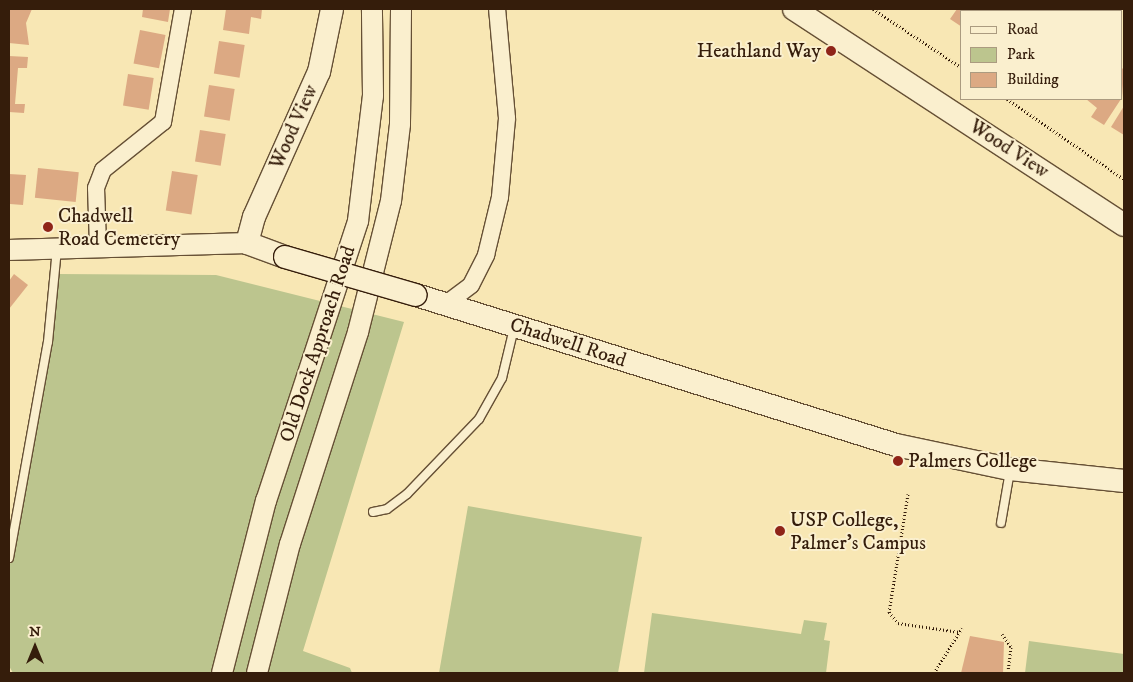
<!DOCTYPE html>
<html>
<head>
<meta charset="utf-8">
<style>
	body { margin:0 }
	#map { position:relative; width:1133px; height:682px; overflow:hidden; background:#f8e7b4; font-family:"IM FELL DW Pica",serif }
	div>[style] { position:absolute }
	.green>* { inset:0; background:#bcc58e }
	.building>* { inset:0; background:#dca983; transform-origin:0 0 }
	.path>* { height:3px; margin-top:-1.5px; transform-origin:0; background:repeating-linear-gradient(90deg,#351d0b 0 1px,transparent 0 3.5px) }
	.roads { filter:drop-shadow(1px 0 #665035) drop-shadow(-1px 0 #665035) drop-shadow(0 1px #665035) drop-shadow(0 -1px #665035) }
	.service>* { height:8px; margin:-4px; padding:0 4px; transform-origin:4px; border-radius:4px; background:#faefce }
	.minor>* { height:16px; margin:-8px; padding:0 8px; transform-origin:8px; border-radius:8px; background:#faefce }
	.tertiary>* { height:20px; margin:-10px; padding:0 10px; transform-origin:10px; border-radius:10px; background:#faefce }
	.secondary>* { height:22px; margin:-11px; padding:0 11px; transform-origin:11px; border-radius:11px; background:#faefce }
	.bridges { filter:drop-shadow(1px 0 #351d0b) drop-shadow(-1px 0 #351d0b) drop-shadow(0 1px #351d0b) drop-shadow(0 -1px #351d0b) }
	.secondary-bridge>* { height:22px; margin:-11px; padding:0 11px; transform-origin:11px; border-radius:11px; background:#faefce }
	.dots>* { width:14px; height:14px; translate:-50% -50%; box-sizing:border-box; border:2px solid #faefce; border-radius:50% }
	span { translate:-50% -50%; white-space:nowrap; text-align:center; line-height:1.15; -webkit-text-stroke:4px #faefce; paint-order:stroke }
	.poi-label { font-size:20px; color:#351d0b }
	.right { translate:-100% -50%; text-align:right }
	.left { translate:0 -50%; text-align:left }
	.street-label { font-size:20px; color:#351d0b }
	.frame { position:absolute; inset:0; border:10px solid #351d0b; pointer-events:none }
	.legend { position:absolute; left:960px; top:10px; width:162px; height:90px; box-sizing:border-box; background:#faefce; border:1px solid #ab9b80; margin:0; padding:6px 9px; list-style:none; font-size:15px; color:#351d0b }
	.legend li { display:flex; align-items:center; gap:10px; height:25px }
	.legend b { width:25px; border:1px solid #ab9b80 }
	.north { position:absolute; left:10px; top:622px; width:50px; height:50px; -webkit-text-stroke:4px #faefce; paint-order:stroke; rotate:0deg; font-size:14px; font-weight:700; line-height:20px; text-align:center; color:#351d0b }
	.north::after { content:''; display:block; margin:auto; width:18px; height:22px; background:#351d0b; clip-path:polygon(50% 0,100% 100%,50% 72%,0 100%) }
</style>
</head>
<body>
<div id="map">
	<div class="green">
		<div style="clip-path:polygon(57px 274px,216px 275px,404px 322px,303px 651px,350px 668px,352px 673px,13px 673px,9px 666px,9px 554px)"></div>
		<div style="clip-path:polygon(468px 506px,642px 537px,618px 673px,439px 673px)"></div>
		<div style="clip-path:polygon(652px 613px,801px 634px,804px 620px,827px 623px,824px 640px,830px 641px,826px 673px,644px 673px)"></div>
		<div style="clip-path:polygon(1029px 641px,1124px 654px,1124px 673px,1025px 673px)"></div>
	</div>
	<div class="building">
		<div style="clip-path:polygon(9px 9px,32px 9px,26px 23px,29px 45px,9px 43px)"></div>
		<div style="clip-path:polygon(143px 9px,170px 9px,168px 22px,142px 17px)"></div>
		<div style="clip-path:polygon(226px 9px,262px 9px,261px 19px,251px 17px,249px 34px,223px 30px)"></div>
		<div style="clip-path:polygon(957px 9px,993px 9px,962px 11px,962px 27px,950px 19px)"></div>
		<div style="left:140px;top:30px;width:26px;height:34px;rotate:11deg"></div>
		<div style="left:219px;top:41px;width:26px;height:33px;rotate:9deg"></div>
		<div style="clip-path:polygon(9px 56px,28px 57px,27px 68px,18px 68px,15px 104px,25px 104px,24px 113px,9px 112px)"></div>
		<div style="clip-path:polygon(1122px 68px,1124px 70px,1122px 98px)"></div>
		<div style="left:128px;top:74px;width:26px;height:32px;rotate:9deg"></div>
		<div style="left:209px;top:85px;width:26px;height:32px;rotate:9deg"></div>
		<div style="clip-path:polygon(1086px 99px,1121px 99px,1104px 125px,1091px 117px,1097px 108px)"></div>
		<div style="clip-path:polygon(1124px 106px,1124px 135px,1111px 127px)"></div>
		<div style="left:200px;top:130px;width:26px;height:32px;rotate:9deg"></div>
		<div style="left:38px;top:168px;width:41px;height:30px;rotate:6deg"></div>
		<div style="left:172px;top:171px;width:26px;height:40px;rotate:9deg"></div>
		<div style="clip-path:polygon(9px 174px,26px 175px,23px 205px,10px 204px)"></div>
		<div style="clip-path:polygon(14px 274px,28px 285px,9px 309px,9px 281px)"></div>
		<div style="clip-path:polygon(970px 636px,1004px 642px,1003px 673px,961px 673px)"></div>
	</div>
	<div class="path">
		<div style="left:873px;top:9px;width:107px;rotate:33.5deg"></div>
		<div style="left:1007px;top:99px;width:142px;rotate:34.4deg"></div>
		<div style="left:908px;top:494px;width:120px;rotate:99.1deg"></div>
		<div style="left:889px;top:612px;width:14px;rotate:51deg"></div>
		<div style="left:898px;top:623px;width:62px;rotate:8.4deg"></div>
		<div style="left:1002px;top:634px;width:16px;rotate:55deg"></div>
		<div style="left:1011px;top:647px;width:26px;rotate:97deg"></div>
		<div style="left:934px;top:673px;width:53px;rotate:-58.1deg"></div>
	</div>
	<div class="roads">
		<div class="service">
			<div style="left:373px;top:512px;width:14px;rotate:-12deg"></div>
			<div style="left:387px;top:509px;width:25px;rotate:-37deg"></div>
			<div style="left:407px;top:494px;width:104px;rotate:-46.2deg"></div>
			<div style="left:479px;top:419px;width:47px;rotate:-60.7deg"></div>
			<div style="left:502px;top:378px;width:51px;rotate:-76.5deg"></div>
			<div style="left:1001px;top:523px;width:53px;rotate:-80.2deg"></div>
			<div style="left:9px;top:558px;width:219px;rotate:-79.8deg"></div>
			<div style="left:48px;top:342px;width:93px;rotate:-84.5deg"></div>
		</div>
		<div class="minor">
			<div style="left:98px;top:245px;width:57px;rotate:-92deg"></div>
			<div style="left:96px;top:188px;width:19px;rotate:-69deg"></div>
			<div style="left:103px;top:170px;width:77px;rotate:-38.7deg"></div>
			<div style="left:163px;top:122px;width:115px;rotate:-80deg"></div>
			<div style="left:446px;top:304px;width:31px;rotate:-37deg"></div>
			<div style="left:471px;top:285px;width:34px;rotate:-63deg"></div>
			<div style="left:486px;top:255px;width:60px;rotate:-76.4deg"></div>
			<div style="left:500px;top:197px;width:79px;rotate:-84.9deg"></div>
			<div style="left:507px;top:118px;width:109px;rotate:-95.2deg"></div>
		</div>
		<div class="tertiary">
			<div style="left:9px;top:250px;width:238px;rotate:-1.7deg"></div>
			<div style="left:222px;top:673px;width:178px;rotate:-75.7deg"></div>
			<div style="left:266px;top:501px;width:295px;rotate:-71.8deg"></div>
			<div style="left:358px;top:221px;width:126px;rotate:-83.2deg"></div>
			<div style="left:373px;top:96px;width:87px;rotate:-90.7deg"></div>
			<div style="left:257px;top:673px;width:133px;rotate:-75.7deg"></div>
			<div style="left:290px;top:544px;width:223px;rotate:-72.2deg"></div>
			<div style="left:358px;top:332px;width:135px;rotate:-75.9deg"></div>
			<div style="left:391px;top:201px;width:78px;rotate:-83.3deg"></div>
			<div style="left:400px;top:124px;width:115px;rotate:-89.5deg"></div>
		</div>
		<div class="secondary">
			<div style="left:794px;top:9px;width:394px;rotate:33.2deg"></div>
			<div style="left:285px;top:257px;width:40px;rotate:-159.8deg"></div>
			<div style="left:247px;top:243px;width:27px;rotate:-75deg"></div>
			<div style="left:254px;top:217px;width:159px;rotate:-65.9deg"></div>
			<div style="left:319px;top:72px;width:64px;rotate:-78.3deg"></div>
			<div style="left:416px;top:295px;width:503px;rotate:17.35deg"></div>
			<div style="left:896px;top:445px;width:116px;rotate:11.9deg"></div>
			<div style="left:1010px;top:469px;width:115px;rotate:6deg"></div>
		</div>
	</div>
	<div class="bridges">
		<div class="secondary-bridge">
			<div style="left:285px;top:257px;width:136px;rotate:16.2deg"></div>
		</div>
	</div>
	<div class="dots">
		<div style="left:831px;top:51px;background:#8f2418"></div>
		<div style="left:48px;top:227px;background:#8f2418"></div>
		<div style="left:898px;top:461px;background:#8f2418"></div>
		<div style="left:780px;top:531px;background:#8f2418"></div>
	</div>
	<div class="poi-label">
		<span class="right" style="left:821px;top:51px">Heathland Way</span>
		<span class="left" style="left:58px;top:228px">Chadwell<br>Road Cemetery</span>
		<span class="left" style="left:908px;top:461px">Palmers College</span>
		<span class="left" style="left:790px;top:532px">USP College,<br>Palmer's Campus</span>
	</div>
	<div class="street-label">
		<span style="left:294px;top:127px;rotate:-66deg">Wood View</span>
		<span style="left:1009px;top:149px;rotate:33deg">Wood View</span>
		<span style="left:568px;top:343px;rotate:18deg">Chadwell Road</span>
		<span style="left:318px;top:344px;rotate:-72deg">Old Dock Approach Road</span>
	</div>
	<div class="frame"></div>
	<ul class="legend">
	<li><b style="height:6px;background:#faefce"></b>Road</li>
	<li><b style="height:14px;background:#bcc58e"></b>Park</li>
	<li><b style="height:14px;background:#dca983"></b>Building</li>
	</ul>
	<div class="north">N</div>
</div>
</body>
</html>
